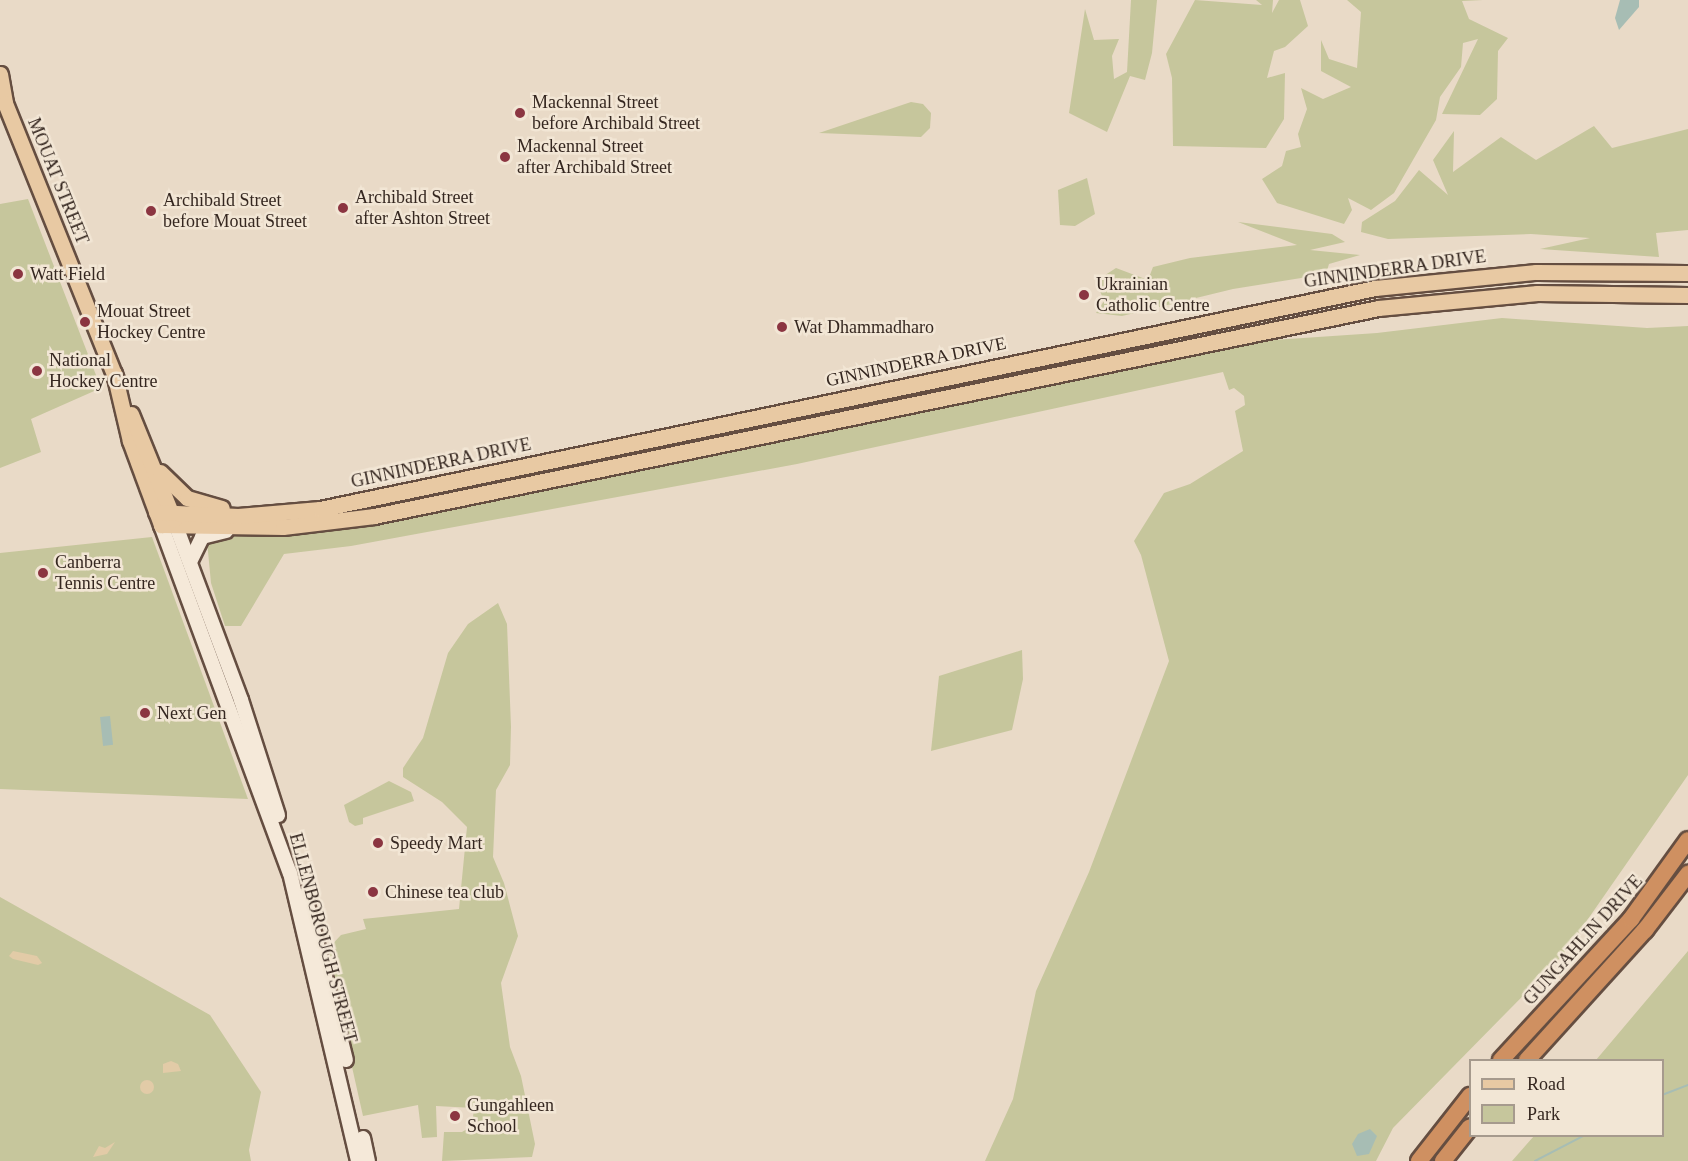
<!DOCTYPE html>
<html>
<head>
<meta charset="utf-8">
<style>
	body { margin:0 }
	#map { position:relative; width:1688px; height:1161px; overflow:hidden; background:#e9dac7; font-family:Georgia,serif }
	div>[style] { position:absolute }
	.green>* { inset:0; background:#c6c69c }
	.sand>* { inset:0; background:#e2cba7 }
	.round { border-radius:50% }
	.water>* { inset:0; background:#a7bdb4; transform-origin:0 0 }
	.stream>* { height:2px; margin:-1px; padding:0 1px; transform-origin:1px; border-radius:1px; background:#a7bdb4 }
	.roads { filter:drop-shadow(2px 0 #654e41) drop-shadow(-2px 0 #654e41) drop-shadow(0 2px #654e41) drop-shadow(0 -2px #654e41) }
	.secondary>* { height:14px; margin:-7px; padding:0 7px; transform-origin:7px; border-radius:7px; background:#f5e9d9 }
	.primary>* { height:15px; margin:-7.5px; padding:0 7.5px; transform-origin:7.5px; border-radius:7.5px; background:#e8c9a3 }
	.highway>* { height:16px; margin:-8px; padding:0 8px; transform-origin:8px; border-radius:8px; background:#cf9061 }
	.dots>* { width:16px; height:16px; translate:-50% -50%; box-sizing:border-box; border:3px solid #f2e6d5; border-radius:50% }
	span { translate:-50% -50%; white-space:nowrap; text-align:center; line-height:1.15; -webkit-text-stroke:5px #f2e6d5; paint-order:stroke }
	.poi-label { font-size:18px; color:#352720 }
	.left { translate:0 -50%; text-align:left }
	.street-label { font-size:18px; color:#352720 }
	.legend { position:absolute; left:1469px; top:1059px; width:195px; height:78px; box-sizing:border-box; background:#f2e6d5; border:2px solid #a69a8d; margin:0; padding:8px 10px; list-style:none; font-size:18px; color:#352720 }
	.legend li { display:flex; align-items:center; gap:12px; height:30px }
	.legend b { width:30px; border:2px solid #a69a8d }
</style>
</head>
<body>
<div id="map">
	<div class="green">
		<div style="clip-path:polygon(1131px 0,1157px 0,1152px 53px,1145px 80px,1130px 76px,1107px 132px,1069px 113px,1085px 9px,1094px 40px,1119px 39px,1112px 56px,1114px 79px,1127px 72px)"></div>
		<div style="clip-path:polygon(1195px 0,1262px 5px,1256px 0,1273px 0,1272px 13px,1279px 0,1300px 0,1308px 26px,1285px 47px,1274px 51px,1267px 78px,1285px 73px,1284px 119px,1266px 148px,1173px 146px,1172px 78px,1166px 54px)"></div>
		<div style="clip-path:polygon(1347px 0,1483px 0,1462px 1px,1469px 19px,1508px 38px,1498px 51px,1497px 99px,1480px 115px,1442px 114px,1478px 39px,1463px 43px,1461px 67px,1440px 97px,1436px 120px,1394px 193px,1371px 210px,1348px 198px,1352px 210px,1344px 224px,1277px 203px,1262px 179px,1282px 166px,1286px 151px,1301px 147px,1298px 134px,1307px 109px,1301px 88px,1323px 99px,1351px 87px,1321px 71px,1321px 40px,1329px 59px,1357px 68px,1361px 12px)"></div>
		<div style="clip-path:polygon(911px 102px,923px 104px,931px 113px,930px 128px,921px 137px,819px 133px)"></div>
		<div style="clip-path:polygon(1594px 126px,1612px 148px,1688px 129px,1688px 230px,1656px 233px,1659px 257px,1540px 249px,1590px 238px,1531px 234px,1388px 239px,1361px 232px,1362px 222px,1395px 201px,1419px 170px,1448px 195px,1433px 160px,1454px 131px,1453px 172px,1501px 137px,1536px 160px)"></div>
		<div style="clip-path:polygon(1087px 178px,1095px 214px,1075px 226px,1060px 225px,1058px 190px)"></div>
		<div style="clip-path:polygon(28px 199px,101px 388px,31px 419px,41px 452px,0 468px,0 204px)"></div>
		<div style="clip-path:polygon(1238px 222px,1332px 234px,1345px 242px,1310px 250px,1360px 255px,1329px 264px,1326px 274px,1233px 289px,1122px 316px,1096px 313px,1104px 301px,1096px 281px,1116px 268px,1148px 280px,1153px 267px,1190px 258px,1297px 245px)"></div>
		<div style="clip-path:polygon(1502px 318px,1647px 328px,1688px 326px,1688px 775px,1563px 955px,1393px 1128px,1376px 1161px,985px 1161px,1013px 1099px,1036px 991px,1089px 872px,1169px 661px,1141px 555px,1134px 541px,1164px 493px,1190px 484px,1243px 451px,1235px 411px,1245px 405px,1244px 396px,1234px 388px,1229px 390px,1223px 372px,797px 464px,351px 546px,284px 554px,241px 626px,225px 626px,211px 583px,207px 541px,215px 538px,382px 522px,1259px 341px,1377px 333px)"></div>
		<div style="clip-path:polygon(152px 537px,248px 799px,0 789px,0 553px)"></div>
		<div style="clip-path:polygon(498px 603px,507px 624px,511px 727px,510px 765px,496px 790px,493px 857px,504px 883px,518px 936px,501px 983px,510px 1047px,521px 1076px,535px 1144px,532px 1157px,442px 1161px,444px 1132px,462px 1132px,472px 1126px,474px 1108px,436px 1106px,437px 1137px,422px 1138px,418px 1105px,363px 1116px,326px 951px,341px 935px,366px 929px,363px 919px,459px 909px,467px 827px,442px 802px,403px 777px,403px 768px,423px 738px,448px 653px,468px 624px)"></div>
		<div style="clip-path:polygon(1022px 650px,1023px 679px,1012px 730px,931px 751px,939px 676px)"></div>
		<div style="clip-path:polygon(389px 781px,411px 792px,414px 801px,363px 818px,363px 824px,355px 826px,349px 822px,344px 805px)"></div>
		<div style="clip-path:polygon(0 897px,210px 1015px,261px 1092px,249px 1150px,251px 1161px,0 1161px)"></div>
		<div style="clip-path:polygon(1688px 951px,1688px 1161px,1512px 1161px,1534px 1136px,1662px 1136px,1662px 1060px,1596px 1060px)"></div>
	</div>
	<div class="sand">
		<div style="clip-path:polygon(13px 951px,37px 956px,42px 963px,38px 965px,13px 959px,9px 956px)"></div>
		<div style="clip-path:polygon(171px 1061px,178px 1064px,181px 1071px,163px 1073px,163px 1064px)"></div>
		<div class="round" style="left:140px;top:1080px;width:14px;height:14px"></div>
		<div style="clip-path:polygon(115px 1142px,107px 1154px,93px 1157px,99px 1146px,105px 1148px)"></div>
	</div>
	<div class="water">
		<div style="clip-path:polygon(1620px 0,1639px 0,1639px 7px,1619px 30px,1615px 18px)"></div>
		<div style="left:110px;top:716px;width:29px;height:10px;rotate:84deg"></div>
		<div style="clip-path:polygon(1370px 1129px,1377px 1136px,1369px 1154px,1357px 1156px,1352px 1144px,1358px 1134px)"></div>
	</div>
	<div class="stream">
		<div style="left:1662px;top:1095px;width:28px;rotate:-21deg"></div>
		<div style="left:1535px;top:1161px;width:54px;rotate:-27.5deg"></div>
	</div>
	<div class="roads">
		<div class="secondary">
			<div style="left:161px;top:525px;width:371px;rotate:69.7deg"></div>
			<div style="left:290px;top:873px;width:296px;rotate:76.7deg"></div>
			<div style="left:176px;top:526px;width:186px;rotate:69.5deg"></div>
			<div style="left:241px;top:700px;width:121px;rotate:72.2deg"></div>
			<div style="left:190px;top:562px;width:28px;rotate:-64deg"></div>
			<div style="left:202px;top:537px;width:25px;rotate:-14deg"></div>
			<div style="left:305px;top:896px;width:169px;rotate:76deg"></div>
			<div style="left:363px;top:1138px;width:24px;rotate:78deg"></div>
		</div>
		<div class="primary">
			<div style="left:0;top:74px;width:29px;rotate:80deg"></div>
			<div style="left:5px;top:103px;width:300px;rotate:68.1deg"></div>
			<div style="left:114px;top:373px;width:70px;rotate:76.8deg"></div>
			<div style="left:130px;top:441px;width:90px;rotate:69.7deg"></div>
			<div style="left:161px;top:525px;width:122px;rotate:0.9deg"></div>
			<div style="left:283px;top:527px;width:92px;rotate:-6.9deg"></div>
			<div style="left:374px;top:516px;width:1025px;rotate:-11.7deg"></div>
			<div style="left:1378px;top:308px;width:160px;rotate:-5.4deg"></div>
			<div style="left:1537px;top:293px;width:151px;rotate:0.8deg"></div>
			<div style="left:131px;top:414px;width:114px;rotate:67.9deg"></div>
			<div style="left:160px;top:472px;width:37px;rotate:44deg"></div>
			<div style="left:187px;top:498px;width:36px;rotate:16deg"></div>
			<div style="left:156px;top:512px;width:82px;rotate:2.8deg"></div>
			<div style="left:238px;top:516px;width:82px;rotate:-4.9deg"></div>
			<div style="left:320px;top:509px;width:1078px;rotate:-11.83deg"></div>
			<div style="left:1375px;top:288px;width:162px;rotate:-5.7deg"></div>
			<div style="left:1536px;top:272px;width:152px;rotate:0.4deg"></div>
		</div>
		<div class="highway">
			<div style="left:1501px;top:1060px;width:192px;rotate:-47.3deg"></div>
			<div style="left:1631px;top:919px;width:97px;rotate:-54.2deg"></div>
			<div style="left:1527px;top:1060px;width:176px;rotate:-47.8deg"></div>
			<div style="left:1645px;top:930px;width:71px;rotate:-52.5deg"></div>
			<div style="left:1419px;top:1161px;width:83px;rotate:-51.9deg"></div>
			<div style="left:1443px;top:1161px;width:43px;rotate:-51.5deg"></div>
		</div>
	</div>
	<div class="dots">
		<div style="left:520px;top:113px;background:#8b3541"></div>
		<div style="left:505px;top:157px;background:#8b3541"></div>
		<div style="left:343px;top:208px;background:#8b3541"></div>
		<div style="left:151px;top:211px;background:#8b3541"></div>
		<div style="left:18px;top:274px;background:#8b3541"></div>
		<div style="left:1084px;top:295px;background:#8b3541"></div>
		<div style="left:85px;top:322px;background:#8b3541"></div>
		<div style="left:782px;top:327px;background:#8b3541"></div>
		<div style="left:37px;top:371px;background:#8b3541"></div>
		<div style="left:43px;top:573px;background:#8b3541"></div>
		<div style="left:145px;top:713px;background:#8b3541"></div>
		<div style="left:378px;top:843px;background:#8b3541"></div>
		<div style="left:373px;top:892px;background:#8b3541"></div>
		<div style="left:455px;top:1116px;background:#8b3541"></div>
	</div>
	<div class="poi-label">
		<span class="left" style="left:532px;top:113px">Mackennal Street<br>before Archibald Street</span>
		<span class="left" style="left:517px;top:157px">Mackennal Street<br>after Archibald Street</span>
		<span class="left" style="left:355px;top:208px">Archibald Street<br>after Ashton Street</span>
		<span class="left" style="left:163px;top:211px">Archibald Street<br>before Mouat Street</span>
		<span class="left" style="left:30px;top:274px">Watt Field</span>
		<span class="left" style="left:1096px;top:295px">Ukrainian<br>Catholic Centre</span>
		<span class="left" style="left:97px;top:322px">Mouat Street<br>Hockey Centre</span>
		<span class="left" style="left:794px;top:327px">Wat Dhammadharo</span>
		<span class="left" style="left:49px;top:371px">National<br>Hockey Centre</span>
		<span class="left" style="left:55px;top:573px">Canberra<br>Tennis Centre</span>
		<span class="left" style="left:157px;top:713px">Next Gen</span>
		<span class="left" style="left:390px;top:843px">Speedy Mart</span>
		<span class="left" style="left:385px;top:892px">Chinese tea club</span>
		<span class="left" style="left:467px;top:1116px">Gungahleen<br>School</span>
	</div>
	<div class="street-label">
		<span style="left:58px;top:181px;rotate:68deg">MOUAT STREET</span>
		<span style="left:1395px;top:269px;rotate:-8deg">GINNINDERRA DRIVE</span>
		<span style="left:916px;top:362px;rotate:-12deg">GINNINDERRA DRIVE</span>
		<span style="left:441px;top:463px;rotate:-12deg">GINNINDERRA DRIVE</span>
		<span style="left:323px;top:938px;rotate:75deg">ELLENBOROUGH STREET</span>
		<span style="left:1583px;top:940px;rotate:-48deg">GUNGAHLIN DRIVE</span>
	</div>
	<ul class="legend">
	<li><b style="height:8px;background:#e8c9a3"></b>Road</li>
	<li><b style="height:16px;background:#c6c69c"></b>Park</li>
	</ul>
</div>
</body>
</html>
